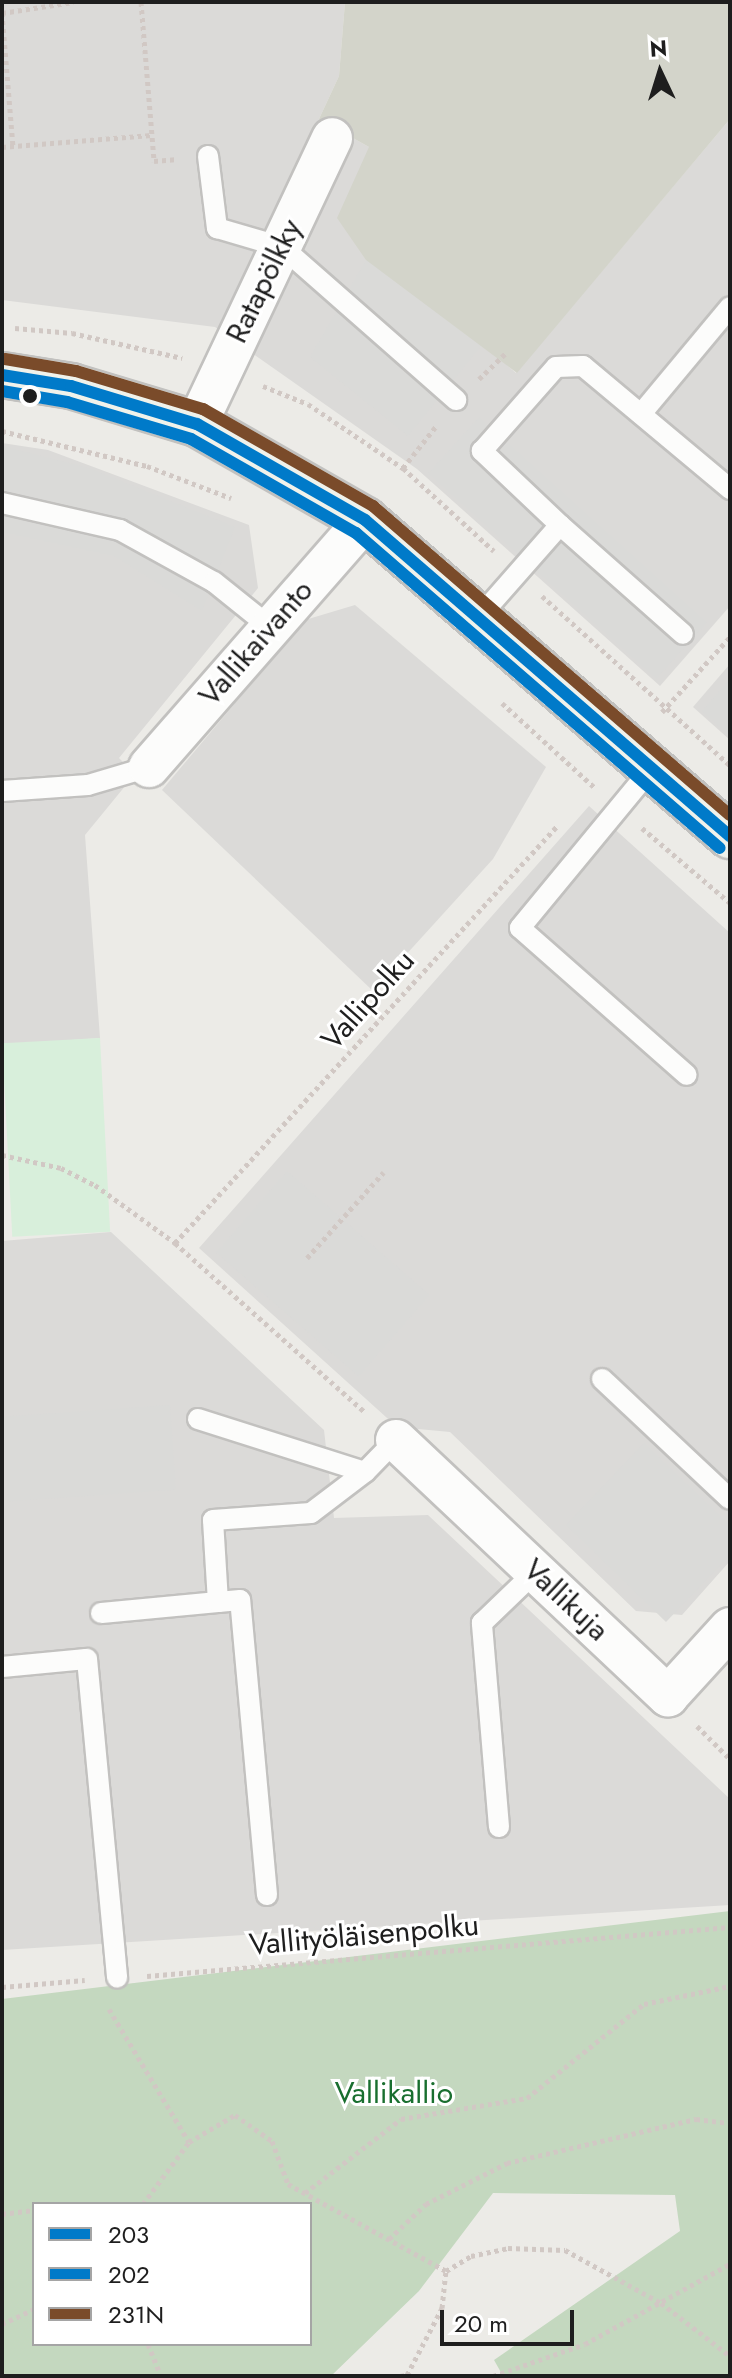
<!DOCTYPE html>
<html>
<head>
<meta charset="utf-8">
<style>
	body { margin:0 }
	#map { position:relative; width:732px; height:2378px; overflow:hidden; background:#ecebe7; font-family:Jost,sans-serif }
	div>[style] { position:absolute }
	.residential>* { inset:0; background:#dbdad8 }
	.religious>* { inset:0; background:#dadad8; transform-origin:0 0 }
	.construction>* { inset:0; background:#d3d4ca }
	.forest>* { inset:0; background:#c4d8bf }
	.park>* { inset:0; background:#d8efdb; transform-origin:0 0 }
	.path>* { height:5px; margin-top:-2.5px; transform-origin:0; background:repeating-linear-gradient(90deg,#d1c8c4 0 4px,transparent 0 8px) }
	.roads { filter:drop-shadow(2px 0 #c2c1bf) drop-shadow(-2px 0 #c2c1bf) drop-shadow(0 2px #c2c1bf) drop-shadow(0 -2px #c2c1bf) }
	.service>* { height:20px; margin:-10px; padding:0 10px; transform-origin:10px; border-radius:10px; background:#fcfcfb }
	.minor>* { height:40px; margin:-20px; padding:0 20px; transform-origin:20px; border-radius:20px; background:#fcfcfb }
	.secondary>* { height:44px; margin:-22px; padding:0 22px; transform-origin:22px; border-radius:22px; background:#f0f2eb }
	.bus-1>* { height:12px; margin:-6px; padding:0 6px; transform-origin:6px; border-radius:6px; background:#007ac9 }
	.bus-2>* { height:12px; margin:-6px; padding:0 6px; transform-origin:6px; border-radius:6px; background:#007ac9 }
	.bus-3>* { height:12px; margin:-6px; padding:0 6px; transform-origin:6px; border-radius:6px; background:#7a4b2a }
	.dots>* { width:22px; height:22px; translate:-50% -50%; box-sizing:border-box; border:4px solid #fff; border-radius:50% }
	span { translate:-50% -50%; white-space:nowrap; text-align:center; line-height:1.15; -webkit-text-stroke:6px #fff; paint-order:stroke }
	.street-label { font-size:30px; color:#1e1e1e }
	.park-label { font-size:30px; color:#196f2f }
	.frame { position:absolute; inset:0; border:4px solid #1e1e1e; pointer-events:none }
	.legend { position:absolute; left:32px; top:2202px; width:280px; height:144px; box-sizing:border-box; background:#fff; border:2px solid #a5a5a5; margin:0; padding:10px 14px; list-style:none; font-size:24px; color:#1e1e1e }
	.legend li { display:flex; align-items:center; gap:16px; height:40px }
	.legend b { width:40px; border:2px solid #a5a5a5 }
	.north { position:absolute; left:620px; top:32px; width:80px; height:80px; -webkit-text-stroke:6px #fff; paint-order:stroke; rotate:356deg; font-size:22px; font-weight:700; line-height:32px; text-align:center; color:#1e1e1e }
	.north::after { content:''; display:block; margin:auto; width:28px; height:36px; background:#1e1e1e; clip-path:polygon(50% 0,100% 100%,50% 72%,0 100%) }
	.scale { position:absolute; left:440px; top:2310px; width:134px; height:36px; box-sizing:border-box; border:4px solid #1e1e1e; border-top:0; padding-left:10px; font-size:24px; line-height:28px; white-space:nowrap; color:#1e1e1e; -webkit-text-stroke:6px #fff; paint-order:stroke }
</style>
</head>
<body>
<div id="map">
	<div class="residential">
		<div style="clip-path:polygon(2px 2px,345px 2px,339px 76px,319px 119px,369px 147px,483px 344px,516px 373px,730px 119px,730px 606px,660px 686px,417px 469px,215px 327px,2px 300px)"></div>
		<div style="clip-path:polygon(2px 443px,48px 450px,249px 525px,258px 588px,119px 758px,135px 774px,85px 835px,100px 1038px,2px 1045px)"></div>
		<div style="clip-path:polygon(355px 605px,546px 767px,493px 859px,373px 991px,162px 790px,305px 620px)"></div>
		<div style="clip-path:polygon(730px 664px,730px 740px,693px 707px)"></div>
		<div style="clip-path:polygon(589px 806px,730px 933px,730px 1561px,682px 1615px,636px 1611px,450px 1432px,397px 1427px,199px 1248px)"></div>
		<div style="clip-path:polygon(111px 1232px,324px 1430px,334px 1518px,428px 1515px,730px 1799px,730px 1905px,2px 1950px,2px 1241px)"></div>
	</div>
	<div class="religious">
		<div style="clip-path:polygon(366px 260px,483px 344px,408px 436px,310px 357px)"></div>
		<div style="left:479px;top:417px;width:307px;height:76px;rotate:42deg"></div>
		<div style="clip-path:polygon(2px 446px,89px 468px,235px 527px,202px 611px,114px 556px,2px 532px)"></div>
		<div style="clip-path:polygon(730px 679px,730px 737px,702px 711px)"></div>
		<div style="left:287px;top:1171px;width:189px;height:108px;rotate:41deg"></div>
		<div style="left:170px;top:1405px;width:85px;height:168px;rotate:86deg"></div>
		<div style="clip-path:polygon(644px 1443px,730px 1525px,730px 1555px,666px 1622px,566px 1525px)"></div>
	</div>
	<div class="construction">
		<div style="clip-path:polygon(345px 2px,730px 2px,730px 119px,517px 373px,366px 260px,337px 218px,369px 147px,319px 119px,339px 76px)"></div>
	</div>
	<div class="forest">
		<div style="clip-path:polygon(evenodd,730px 1911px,730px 2376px,503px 2376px,494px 2360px,680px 2231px,675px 2195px,493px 2193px,419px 2291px,331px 2376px,2px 2376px,2px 1999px,730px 1911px,34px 2204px,310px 2204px,310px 2344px,34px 2344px,34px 2204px)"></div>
	</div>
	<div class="park">
		<div style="left:100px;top:1038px;width:194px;height:98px;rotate:87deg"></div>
	</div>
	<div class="path">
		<div style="left:141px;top:2px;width:160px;rotate:85.3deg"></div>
		<div style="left:154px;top:161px;width:21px;rotate:-5deg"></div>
		<div style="left:2px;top:13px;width:133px;rotate:85.3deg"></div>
		<div style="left:2px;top:13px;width:72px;rotate:-8.8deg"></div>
		<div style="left:2px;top:147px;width:150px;rotate:-4.6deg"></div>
		<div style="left:15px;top:328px;width:57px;rotate:5deg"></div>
		<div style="left:72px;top:333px;width:113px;rotate:12.8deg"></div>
		<div style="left:479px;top:379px;width:39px;rotate:-44deg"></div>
		<div style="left:263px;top:386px;width:48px;rotate:21.8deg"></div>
		<div style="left:308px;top:404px;width:115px;rotate:34deg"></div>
		<div style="left:403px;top:468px;width:123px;rotate:42.4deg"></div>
		<div style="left:2px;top:431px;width:149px;rotate:13.6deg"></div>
		<div style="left:147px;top:466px;width:90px;rotate:20.9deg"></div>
		<div style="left:403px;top:468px;width:55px;rotate:-51.7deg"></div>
		<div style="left:542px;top:596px;width:253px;rotate:42deg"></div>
		<div style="left:502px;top:703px;width:126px;rotate:42.4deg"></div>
		<div style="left:662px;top:712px;width:101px;rotate:-47.8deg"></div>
		<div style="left:642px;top:828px;width:116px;rotate:40.4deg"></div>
		<div style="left:2px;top:1155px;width:60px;rotate:12.4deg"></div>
		<div style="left:61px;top:1168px;width:38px;rotate:27deg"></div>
		<div style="left:95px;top:1185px;width:99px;rotate:35.9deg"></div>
		<div style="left:175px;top:1243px;width:254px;rotate:41.7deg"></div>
		<div style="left:175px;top:1243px;width:567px;rotate:-47.5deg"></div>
		<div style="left:307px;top:1258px;width:115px;rotate:-48.2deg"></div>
		<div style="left:697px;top:1726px;width:47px;rotate:45deg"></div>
		<div style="left:147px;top:1976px;width:585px;rotate:-4.8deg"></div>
		<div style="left:2px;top:1987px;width:83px;rotate:-4.8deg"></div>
		<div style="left:109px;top:2009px;width:155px;rotate:59deg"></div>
		<div style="left:305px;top:2193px;width:121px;rotate:-37.6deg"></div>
		<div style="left:401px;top:2119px;width:128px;rotate:-9.5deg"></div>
		<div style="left:527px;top:2098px;width:150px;rotate:-38.8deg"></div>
		<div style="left:644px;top:2004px;width:88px;rotate:-11.8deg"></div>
		<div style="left:75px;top:2204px;width:2px"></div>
		<div style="left:143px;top:2204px;width:77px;rotate:-53.4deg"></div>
		<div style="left:189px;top:2142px;width:53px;rotate:-30.4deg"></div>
		<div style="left:235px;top:2115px;width:45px;rotate:35.1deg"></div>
		<div style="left:272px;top:2141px;width:46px;rotate:69.6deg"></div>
		<div style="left:288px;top:2184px;width:180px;rotate:28.8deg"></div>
		<div style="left:2px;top:2214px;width:32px;rotate:-7deg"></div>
		<div style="left:389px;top:2239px;width:51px;rotate:-43.4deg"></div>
		<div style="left:426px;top:2204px;width:91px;rotate:-26.8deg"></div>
		<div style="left:507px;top:2163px;width:194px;rotate:-13.1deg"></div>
		<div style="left:696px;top:2119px;width:34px;rotate:7deg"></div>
		<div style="left:446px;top:2271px;width:29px;rotate:-31deg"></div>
		<div style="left:471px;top:2256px;width:38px;rotate:-12deg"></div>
		<div style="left:508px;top:2248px;width:57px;rotate:2deg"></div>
		<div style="left:565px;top:2250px;width:110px;rotate:28.9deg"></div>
		<div style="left:661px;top:2303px;width:87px;rotate:37.5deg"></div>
		<div style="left:2px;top:2324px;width:35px;rotate:-25deg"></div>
		<div style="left:148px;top:2344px;width:35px;rotate:68deg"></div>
		<div style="left:400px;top:2376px;width:7px;rotate:-8deg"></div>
		<div style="left:407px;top:2375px;width:76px;rotate:-62.4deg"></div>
		<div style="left:442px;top:2308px;width:37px;rotate:-84deg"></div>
		<div style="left:493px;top:2376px;width:97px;rotate:-19.2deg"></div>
		<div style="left:585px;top:2344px;width:166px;rotate:-28.9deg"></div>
	</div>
	<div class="roads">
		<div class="service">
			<div style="left:208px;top:156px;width:73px;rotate:82.9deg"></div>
			<div style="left:217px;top:228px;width:68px;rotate:16.3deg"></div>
			<div style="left:282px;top:247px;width:232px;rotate:41.3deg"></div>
			<div style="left:641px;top:414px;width:139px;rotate:-50.2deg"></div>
			<div style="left:2px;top:503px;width:121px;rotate:12.9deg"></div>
			<div style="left:120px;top:530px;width:107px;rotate:29deg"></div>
			<div style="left:214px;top:582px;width:72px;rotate:38.8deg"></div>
			<div style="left:560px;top:525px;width:108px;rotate:-136.5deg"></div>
			<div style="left:482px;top:451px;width:112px;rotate:-48.6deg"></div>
			<div style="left:556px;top:367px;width:27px;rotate:-2deg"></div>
			<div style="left:583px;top:366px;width:192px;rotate:39.9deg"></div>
			<div style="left:480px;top:616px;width:121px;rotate:-48.7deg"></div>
			<div style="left:560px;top:525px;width:164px;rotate:41.5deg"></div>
			<div style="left:651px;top:769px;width:206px;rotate:129.5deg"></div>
			<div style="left:520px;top:928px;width:222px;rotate:41.4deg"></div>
			<div style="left:2px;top:791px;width:86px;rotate:-4deg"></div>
			<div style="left:88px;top:785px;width:64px;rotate:-16.4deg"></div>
			<div style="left:602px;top:1379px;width:175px;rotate:43.2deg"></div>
			<div style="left:198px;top:1419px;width:175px;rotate:17.6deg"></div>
			<div style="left:365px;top:1472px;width:45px;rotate:-45.9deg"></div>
			<div style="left:101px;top:1613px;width:118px;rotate:-5.4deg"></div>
			<div style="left:2px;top:1667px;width:85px;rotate:-5.4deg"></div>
			<div style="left:87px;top:1659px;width:320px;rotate:84.6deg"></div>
			<div style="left:499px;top:1827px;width:205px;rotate:-94.8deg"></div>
			<div style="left:482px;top:1623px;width:75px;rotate:-43.9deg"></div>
			<div style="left:267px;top:1895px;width:296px;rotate:-95.2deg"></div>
			<div style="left:240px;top:1600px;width:22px;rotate:175deg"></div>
			<div style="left:218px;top:1602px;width:82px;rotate:-93.5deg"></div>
			<div style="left:213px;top:1520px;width:98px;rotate:-4.1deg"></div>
			<div style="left:311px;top:1513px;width:68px;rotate:-37.2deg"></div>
		</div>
		<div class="minor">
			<div style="left:197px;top:424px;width:316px;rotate:-64.7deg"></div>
			<div style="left:149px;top:767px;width:328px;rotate:-48.8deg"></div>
			<div style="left:396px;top:1440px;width:374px;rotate:43.3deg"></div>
			<div style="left:668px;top:1696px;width:92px;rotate:-47.6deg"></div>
		</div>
		<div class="secondary">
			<div style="left:2px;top:375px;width:70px;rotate:9.1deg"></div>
			<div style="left:71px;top:386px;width:132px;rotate:16.8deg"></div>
			<div style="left:197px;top:424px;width:193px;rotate:29.7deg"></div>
			<div style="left:365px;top:520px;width:483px;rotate:40.9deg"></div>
		</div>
	</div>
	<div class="bus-1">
		<div style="left:2px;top:375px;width:70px;rotate:9.1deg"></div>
		<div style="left:71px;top:386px;width:132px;rotate:16.8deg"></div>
		<div style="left:197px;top:424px;width:193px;rotate:29.7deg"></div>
		<div style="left:365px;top:520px;width:483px;rotate:40.9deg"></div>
	</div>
	<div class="bus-2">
		<div style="left:2px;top:391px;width:66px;rotate:9.6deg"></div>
		<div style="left:67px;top:402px;width:129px;rotate:16.6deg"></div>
		<div style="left:191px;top:439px;width:190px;rotate:29.7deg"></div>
		<div style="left:356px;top:533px;width:481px;rotate:40.9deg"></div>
	</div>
	<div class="bus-3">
		<div style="left:5px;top:359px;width:72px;rotate:9.6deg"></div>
		<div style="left:76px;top:371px;width:133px;rotate:16.7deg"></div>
		<div style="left:203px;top:409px;width:196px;rotate:29.7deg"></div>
		<div style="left:373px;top:506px;width:472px;rotate:40.9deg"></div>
	</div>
	<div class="dots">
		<div style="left:30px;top:396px;background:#1e1e1e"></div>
	</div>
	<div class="street-label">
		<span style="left:264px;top:281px;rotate:-64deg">Ratapölkky</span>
		<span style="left:256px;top:643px;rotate:-49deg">Vallikaivanto</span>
		<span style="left:368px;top:1000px;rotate:-48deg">Vallipolku</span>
		<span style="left:566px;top:1600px;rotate:43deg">Vallikuja</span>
		<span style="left:364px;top:1935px;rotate:-5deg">Vallityöläisenpolku</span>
	</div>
	<div class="park-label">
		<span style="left:394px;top:2093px">Vallikallio</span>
	</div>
	<div class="frame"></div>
	<ul class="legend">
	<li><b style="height:10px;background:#007ac9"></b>203</li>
	<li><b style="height:10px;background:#007ac9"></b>202</li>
	<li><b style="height:10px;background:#7a4b2a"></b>231N</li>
	</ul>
	<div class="north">N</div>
	<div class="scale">20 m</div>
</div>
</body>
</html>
